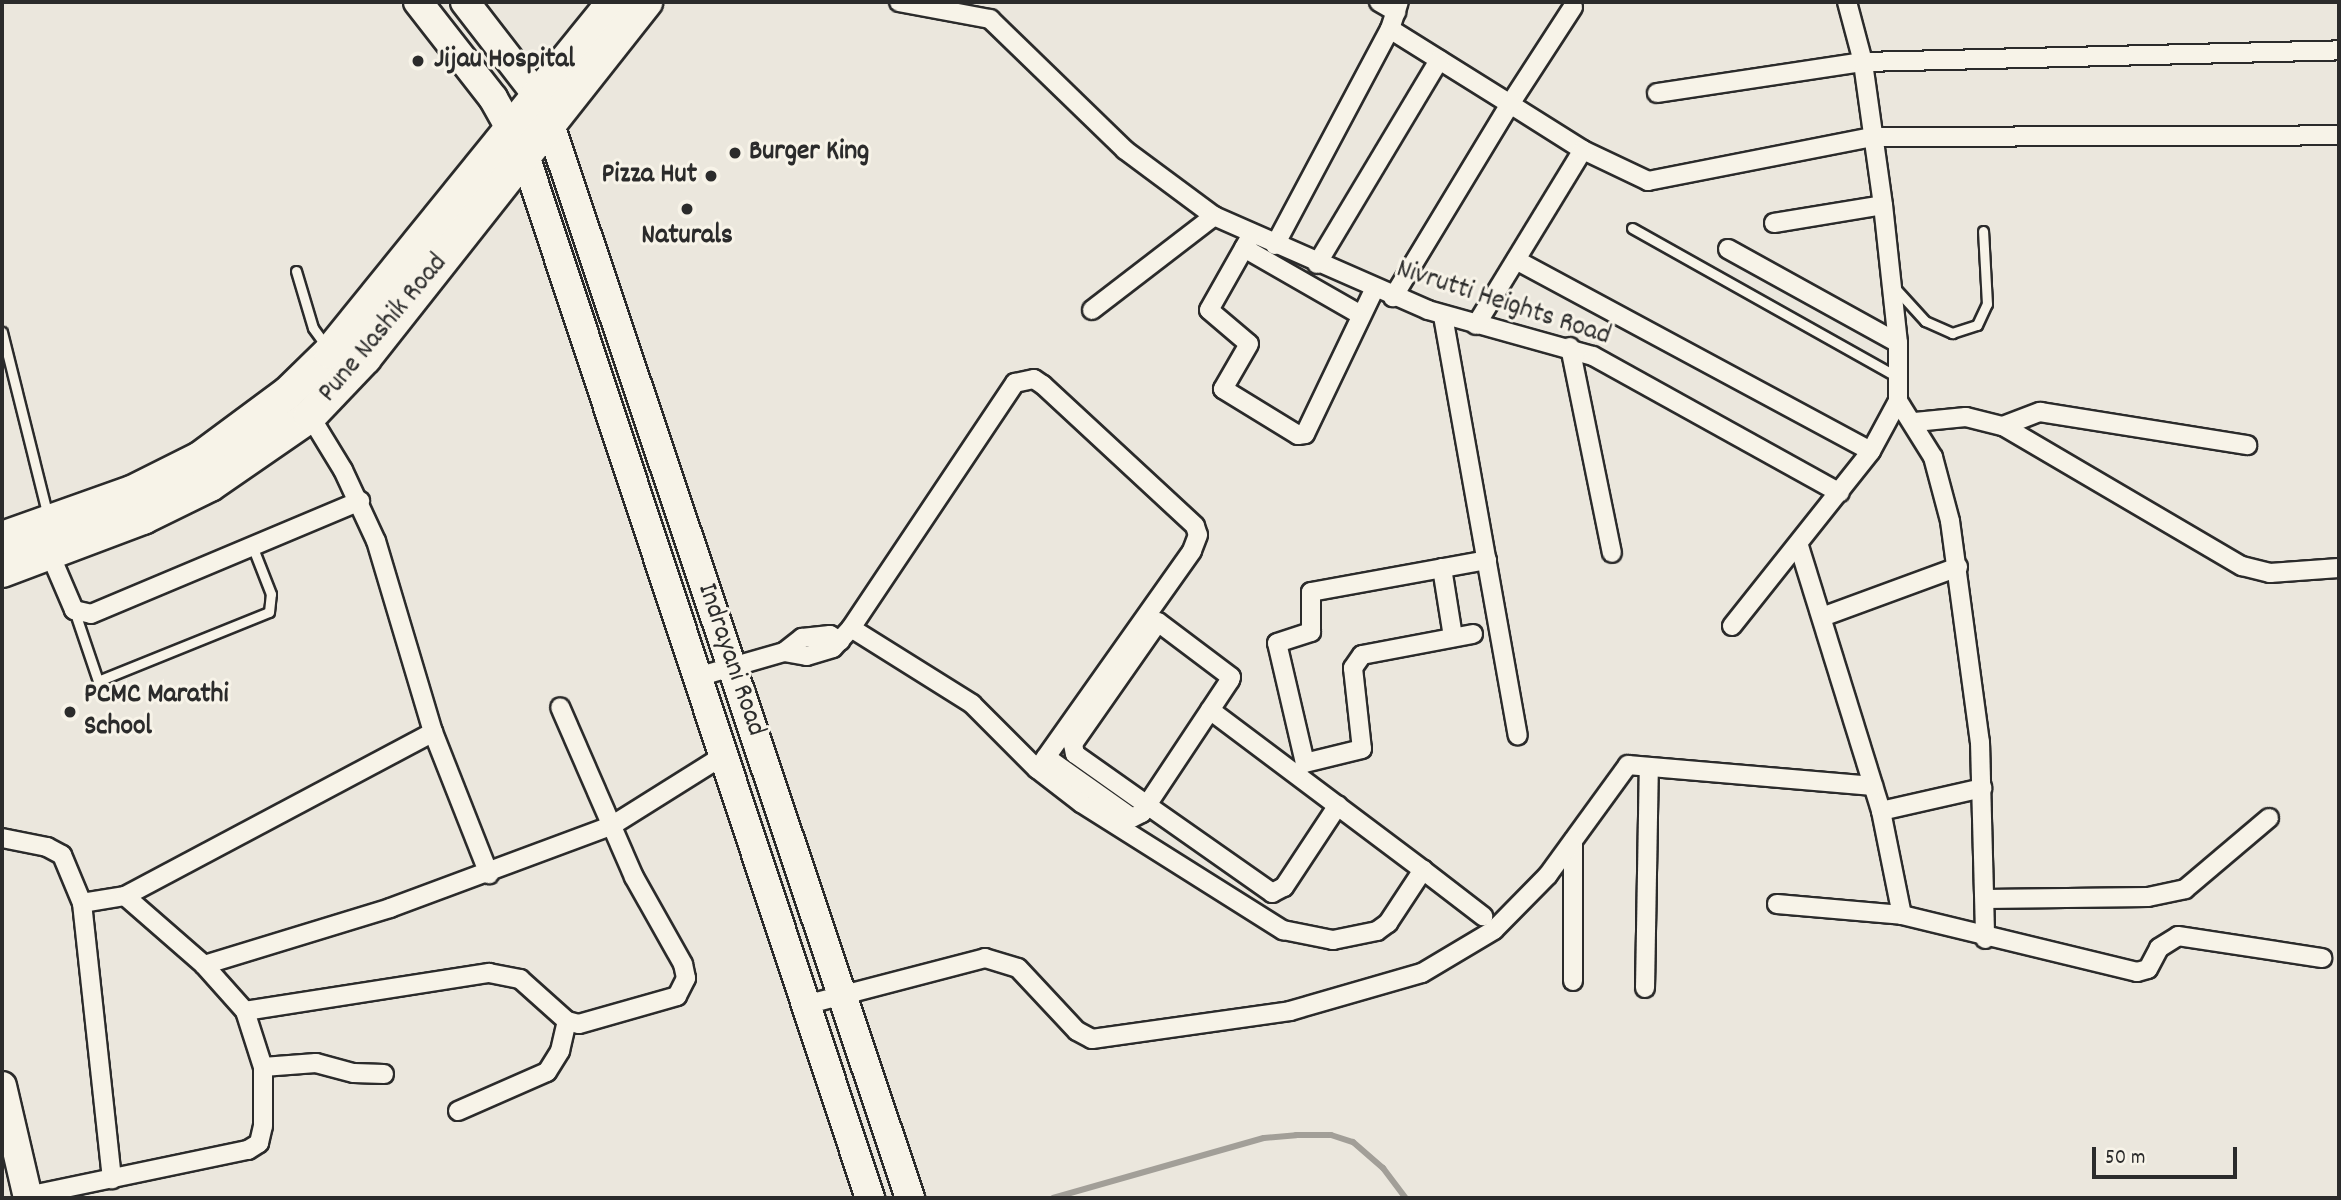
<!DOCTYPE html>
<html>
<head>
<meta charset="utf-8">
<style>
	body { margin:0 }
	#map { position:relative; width:2341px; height:1200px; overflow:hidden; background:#ebe7dd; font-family:Dekko,sans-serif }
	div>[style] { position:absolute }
	.stream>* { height:6px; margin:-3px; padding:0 3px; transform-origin:3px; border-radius:3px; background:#a29f98 }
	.roads { filter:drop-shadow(2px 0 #2b2b2b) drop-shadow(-2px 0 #2b2b2b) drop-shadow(0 2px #2b2b2b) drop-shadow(0 -2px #2b2b2b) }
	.lane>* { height:9px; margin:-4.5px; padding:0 4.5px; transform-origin:4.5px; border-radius:4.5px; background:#f7f3e8 }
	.street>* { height:18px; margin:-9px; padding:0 9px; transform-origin:9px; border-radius:9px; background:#f7f3e8 }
	.primary>* { height:28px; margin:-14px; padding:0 14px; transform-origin:14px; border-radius:14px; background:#f7f3e8 }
	.highway>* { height:32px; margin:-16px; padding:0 16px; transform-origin:16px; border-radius:16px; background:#f7f3e8 }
	.dots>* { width:19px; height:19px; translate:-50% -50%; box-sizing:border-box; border:4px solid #f7f3e8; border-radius:50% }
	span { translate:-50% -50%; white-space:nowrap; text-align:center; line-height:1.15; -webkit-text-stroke:6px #f7f3e8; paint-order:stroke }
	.poi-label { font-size:28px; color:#2b2b2b; font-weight:700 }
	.left { translate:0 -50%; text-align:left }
	.right { translate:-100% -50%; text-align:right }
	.street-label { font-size:28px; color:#2b2b2b }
	.frame { position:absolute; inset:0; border:4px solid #2b2b2b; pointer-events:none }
	.scale { position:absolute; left:2092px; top:1147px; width:145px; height:32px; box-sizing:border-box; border:4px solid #2b2b2b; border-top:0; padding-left:9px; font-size:21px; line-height:24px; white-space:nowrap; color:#2b2b2b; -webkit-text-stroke:5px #f7f3e8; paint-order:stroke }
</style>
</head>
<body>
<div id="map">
	<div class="stream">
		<div style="left:1053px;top:1198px;width:219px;rotate:-15.9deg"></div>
		<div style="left:1264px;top:1138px;width:32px;rotate:-5deg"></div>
		<div style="left:1296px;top:1135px;width:35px"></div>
		<div style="left:1331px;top:1135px;width:23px;rotate:18deg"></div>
		<div style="left:1353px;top:1142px;width:40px;rotate:41deg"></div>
		<div style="left:1383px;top:1168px;width:38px;rotate:53deg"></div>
	</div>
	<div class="roads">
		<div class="lane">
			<div style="left:1632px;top:228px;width:305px;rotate:29.3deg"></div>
			<div style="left:296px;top:271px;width:59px;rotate:73.4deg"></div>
			<div style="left:313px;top:328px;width:24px;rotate:54deg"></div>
			<div style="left:1895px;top:288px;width:45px;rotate:47.7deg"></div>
			<div style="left:1925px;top:321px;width:30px;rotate:24deg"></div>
			<div style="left:1952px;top:333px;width:26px;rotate:-18deg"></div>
			<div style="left:1977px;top:325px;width:23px;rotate:-65deg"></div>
			<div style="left:1987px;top:304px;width:73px;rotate:-93.1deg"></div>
			<div style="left:2px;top:332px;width:190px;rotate:76deg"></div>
			<div style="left:74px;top:610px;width:75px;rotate:71.3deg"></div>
			<div style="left:98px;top:681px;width:184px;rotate:-22deg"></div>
			<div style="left:269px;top:612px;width:18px;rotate:-84deg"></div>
			<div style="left:271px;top:594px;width:49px;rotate:-111.4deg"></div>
		</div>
		<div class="street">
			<div style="left:899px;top:2px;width:93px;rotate:10.6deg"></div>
			<div style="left:990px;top:19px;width:188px;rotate:44.1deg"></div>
			<div style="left:1125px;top:150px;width:111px;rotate:36.6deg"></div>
			<div style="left:1214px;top:216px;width:234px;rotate:23.7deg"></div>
			<div style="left:1428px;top:310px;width:171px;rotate:15.6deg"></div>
			<div style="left:1593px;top:356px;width:282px;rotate:29deg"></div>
			<div style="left:1379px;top:2px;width:20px;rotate:30deg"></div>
			<div style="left:1573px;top:7px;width:116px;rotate:123deg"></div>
			<div style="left:1510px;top:104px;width:86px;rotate:32.2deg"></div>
			<div style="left:1583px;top:150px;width:72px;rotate:25.5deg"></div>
			<div style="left:1648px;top:181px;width:229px;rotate:-11.1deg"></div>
			<div style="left:1873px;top:137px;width:466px;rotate:-0.2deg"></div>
			<div style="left:1390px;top:29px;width:142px;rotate:32deg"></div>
			<div style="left:1510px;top:104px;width:226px;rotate:121.2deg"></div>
			<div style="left:1657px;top:93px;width:208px;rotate:-8.6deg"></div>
			<div style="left:1863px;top:62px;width:476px;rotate:-1.4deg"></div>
			<div style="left:1774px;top:223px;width:110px;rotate:-9.4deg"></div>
			<div style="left:1252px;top:234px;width:87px;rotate:119.5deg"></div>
			<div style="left:1209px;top:310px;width:52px;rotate:40.4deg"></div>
			<div style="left:1249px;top:344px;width:52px;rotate:120deg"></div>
			<div style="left:1223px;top:389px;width:88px;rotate:31.5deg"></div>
			<div style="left:1298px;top:435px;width:7px;rotate:-8deg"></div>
			<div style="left:1305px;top:434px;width:160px;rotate:-64.4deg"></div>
			<div style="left:1275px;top:245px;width:245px;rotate:-62deg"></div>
			<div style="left:1390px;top:29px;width:28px;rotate:-72deg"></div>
			<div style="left:1244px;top:248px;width:135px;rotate:29.8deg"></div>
			<div style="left:1728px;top:249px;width:194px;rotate:28.9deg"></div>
			<div style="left:1516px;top:260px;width:403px;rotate:28.3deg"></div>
			<div style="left:1317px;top:264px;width:238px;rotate:-59.1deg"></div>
			<div style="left:1092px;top:310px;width:154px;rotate:-37.6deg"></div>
			<div style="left:1443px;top:316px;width:426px;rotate:79.9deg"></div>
			<div style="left:1476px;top:325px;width:205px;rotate:-58.6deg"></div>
			<div style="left:1570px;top:347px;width:210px;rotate:78.5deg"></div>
			<div style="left:1898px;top:401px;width:66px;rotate:58deg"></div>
			<div style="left:1933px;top:457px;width:66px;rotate:75.1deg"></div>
			<div style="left:1950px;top:521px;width:223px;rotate:82.3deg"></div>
			<div style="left:1980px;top:742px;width:197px;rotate:88.5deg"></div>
			<div style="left:1915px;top:422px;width:51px;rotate:-5.6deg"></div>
			<div style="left:1966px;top:417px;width:38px;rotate:14deg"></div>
			<div style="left:2003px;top:426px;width:277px;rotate:30.4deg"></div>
			<div style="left:2242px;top:566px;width:29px;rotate:14deg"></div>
			<div style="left:2270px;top:573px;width:69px;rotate:-4.1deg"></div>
			<div style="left:2003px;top:426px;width:40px;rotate:-21deg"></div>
			<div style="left:2040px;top:412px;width:210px;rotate:9.1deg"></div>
			<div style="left:1799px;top:546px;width:277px;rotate:72.8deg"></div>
			<div style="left:1881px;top:811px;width:106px;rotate:78.6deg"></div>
			<div style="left:1902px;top:915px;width:242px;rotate:13.6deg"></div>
			<div style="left:2137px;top:972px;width:11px;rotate:-15deg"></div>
			<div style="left:2148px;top:969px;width:24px;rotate:-62deg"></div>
			<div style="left:2159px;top:948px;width:22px;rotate:-32deg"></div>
			<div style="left:2178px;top:936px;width:146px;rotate:8.7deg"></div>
			<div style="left:50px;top:554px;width:61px;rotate:66.8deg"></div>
			<div style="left:74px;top:610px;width:17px;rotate:13deg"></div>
			<div style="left:91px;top:614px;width:292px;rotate:-22.8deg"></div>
			<div style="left:1442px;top:568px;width:70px;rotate:80.9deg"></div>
			<div style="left:1822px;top:617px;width:145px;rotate:-20.2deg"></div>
			<div style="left:1732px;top:626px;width:223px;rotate:-51.5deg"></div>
			<div style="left:1871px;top:451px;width:57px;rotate:-61.6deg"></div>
			<div style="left:1898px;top:401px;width:58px;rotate:-90deg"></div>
			<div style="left:1898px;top:343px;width:139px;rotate:-96.2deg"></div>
			<div style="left:1883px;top:205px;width:144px;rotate:-98deg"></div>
			<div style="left:1863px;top:62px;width:62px;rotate:-104.9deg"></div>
			<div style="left:851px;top:628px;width:295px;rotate:-56.2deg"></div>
			<div style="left:1015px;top:383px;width:19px;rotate:-12deg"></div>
			<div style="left:1034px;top:379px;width:11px;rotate:34deg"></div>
			<div style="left:1043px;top:385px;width:207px;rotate:42.8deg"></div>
			<div style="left:1195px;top:526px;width:9px;rotate:72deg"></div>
			<div style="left:1198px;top:535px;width:17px;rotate:111deg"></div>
			<div style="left:1192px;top:551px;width:265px;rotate:125.3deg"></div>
			<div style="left:1473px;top:634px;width:113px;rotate:169.3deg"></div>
			<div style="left:1362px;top:655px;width:16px;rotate:125deg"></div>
			<div style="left:1353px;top:668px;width:81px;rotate:83.7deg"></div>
			<div style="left:1362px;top:749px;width:59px;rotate:166.2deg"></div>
			<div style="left:1305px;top:763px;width:123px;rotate:-103.1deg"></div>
			<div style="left:1277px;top:643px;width:36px;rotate:-18deg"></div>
			<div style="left:1311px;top:632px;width:40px;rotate:-90deg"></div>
			<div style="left:1311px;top:592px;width:179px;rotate:-10.3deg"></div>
			<div style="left:784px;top:652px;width:23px;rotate:10deg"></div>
			<div style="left:807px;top:656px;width:27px;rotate:-17deg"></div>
			<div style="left:833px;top:648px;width:27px;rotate:-48deg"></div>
			<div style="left:851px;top:628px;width:143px;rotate:32.1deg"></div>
			<div style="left:972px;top:704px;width:92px;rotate:45deg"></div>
			<div style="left:1037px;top:769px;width:56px;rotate:37.7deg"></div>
			<div style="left:1081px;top:803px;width:239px;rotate:32.2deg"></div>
			<div style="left:1283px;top:930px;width:51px;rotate:11.3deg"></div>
			<div style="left:1333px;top:940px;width:45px;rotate:-11.6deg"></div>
			<div style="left:1377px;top:931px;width:14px;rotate:-36deg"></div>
			<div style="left:1388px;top:923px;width:64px;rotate:-56.6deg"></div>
			<div style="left:1423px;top:870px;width:76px;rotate:37.5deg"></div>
			<div style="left:697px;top:677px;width:91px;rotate:-16deg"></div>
			<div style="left:784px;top:652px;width:23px;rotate:-38deg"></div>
			<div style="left:802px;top:638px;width:28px;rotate:-6deg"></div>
			<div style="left:830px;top:635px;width:12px;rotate:31deg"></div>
			<div style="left:1210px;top:710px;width:266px;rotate:36.9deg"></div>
			<div style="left:433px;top:732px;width:153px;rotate:68.5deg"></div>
			<div style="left:1046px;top:757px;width:105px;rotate:35.3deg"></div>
			<div style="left:1132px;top:818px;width:11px;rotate:-27deg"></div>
			<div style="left:1142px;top:813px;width:9px;rotate:-58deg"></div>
			<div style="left:1147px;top:805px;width:150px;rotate:-56.4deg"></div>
			<div style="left:1230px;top:680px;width:3px;rotate:-72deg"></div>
			<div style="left:1231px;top:677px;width:91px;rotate:-143deg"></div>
			<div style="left:1158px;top:622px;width:149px;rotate:124.9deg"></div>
			<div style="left:1073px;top:744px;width:10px;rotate:79deg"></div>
			<div style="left:1075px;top:754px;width:88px;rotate:35.3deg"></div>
			<div style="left:1147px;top:805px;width:153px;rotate:35.1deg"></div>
			<div style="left:1272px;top:893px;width:13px;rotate:-27deg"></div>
			<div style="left:1284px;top:887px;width:98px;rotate:-56.6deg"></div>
			<div style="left:1881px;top:811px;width:104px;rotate:-12.8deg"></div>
			<div style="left:2px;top:838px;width:46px;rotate:11.3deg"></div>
			<div style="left:47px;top:847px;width:17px;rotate:28deg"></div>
			<div style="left:62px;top:855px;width:52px;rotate:67.4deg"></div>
			<div style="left:82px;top:903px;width:44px;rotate:-9.2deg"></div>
			<div style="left:125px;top:896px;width:349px;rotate:-28deg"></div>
			<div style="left:433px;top:732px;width:199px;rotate:-106.6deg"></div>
			<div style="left:376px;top:541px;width:78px;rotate:-114.9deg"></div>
			<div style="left:343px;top:470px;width:63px;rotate:-121.4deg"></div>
			<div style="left:1573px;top:841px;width:140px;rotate:90deg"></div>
			<div style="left:125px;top:896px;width:105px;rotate:41.1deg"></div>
			<div style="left:204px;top:965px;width:195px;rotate:-17deg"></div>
			<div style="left:390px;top:908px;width:236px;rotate:-20.4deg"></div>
			<div style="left:611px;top:826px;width:133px;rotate:-32.1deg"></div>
			<div style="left:1985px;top:899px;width:163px;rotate:-0.7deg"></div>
			<div style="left:2148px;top:897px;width:38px;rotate:-12deg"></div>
			<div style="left:2185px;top:889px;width:110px;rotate:-40.2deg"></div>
			<div style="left:82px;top:903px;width:278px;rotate:83.8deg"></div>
			<div style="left:1777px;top:904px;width:125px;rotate:5deg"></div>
			<div style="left:204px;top:965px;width:62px;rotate:48.3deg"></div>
			<div style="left:245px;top:1011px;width:59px;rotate:72.2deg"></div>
			<div style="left:263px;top:1067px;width:53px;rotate:-4.3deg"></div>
			<div style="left:316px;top:1063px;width:39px;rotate:15deg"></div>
			<div style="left:354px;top:1073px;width:30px;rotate:2deg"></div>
			<div style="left:1645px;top:988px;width:221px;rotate:-89deg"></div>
			<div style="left:805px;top:1005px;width:186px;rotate:-14.6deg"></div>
			<div style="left:985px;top:958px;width:34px;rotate:17deg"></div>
			<div style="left:1018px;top:968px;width:86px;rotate:46.9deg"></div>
			<div style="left:1077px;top:1031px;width:17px;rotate:28deg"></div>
			<div style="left:1092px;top:1039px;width:200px;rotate:-8deg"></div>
			<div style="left:1290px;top:1011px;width:137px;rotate:-16.1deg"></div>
			<div style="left:1422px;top:973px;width:84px;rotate:-30.8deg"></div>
			<div style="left:1494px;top:930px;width:77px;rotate:-45.5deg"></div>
			<div style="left:1548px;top:875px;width:136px;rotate:-54deg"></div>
			<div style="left:1628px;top:765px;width:246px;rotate:4.9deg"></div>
			<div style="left:245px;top:1011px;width:247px;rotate:-8.9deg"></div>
			<div style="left:489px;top:973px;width:32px;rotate:11deg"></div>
			<div style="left:520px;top:979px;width:63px;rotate:41.8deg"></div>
			<div style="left:567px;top:1021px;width:12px;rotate:14deg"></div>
			<div style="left:579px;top:1024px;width:102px;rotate:-15.9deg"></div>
			<div style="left:677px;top:996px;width:20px;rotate:-63deg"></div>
			<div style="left:686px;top:978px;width:14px;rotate:-102deg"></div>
			<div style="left:683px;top:964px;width:100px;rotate:-119.4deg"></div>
			<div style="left:634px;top:877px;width:185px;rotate:-113.5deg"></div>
			<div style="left:458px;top:1111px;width:97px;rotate:-23.7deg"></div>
			<div style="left:547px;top:1072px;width:25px;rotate:-58deg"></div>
			<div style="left:560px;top:1051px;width:31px;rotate:-77deg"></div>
			<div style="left:27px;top:1196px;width:226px;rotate:-11.8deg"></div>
			<div style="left:248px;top:1150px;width:13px;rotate:-32deg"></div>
			<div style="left:259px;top:1143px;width:17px;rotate:-77deg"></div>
			<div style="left:263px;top:1126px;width:59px;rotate:-90deg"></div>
		</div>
		<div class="primary">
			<div style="left:418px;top:2px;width:122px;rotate:52deg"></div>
			<div style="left:493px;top:98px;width:63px;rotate:60.6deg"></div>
			<div style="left:524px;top:153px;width:1101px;rotate:71.68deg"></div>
			<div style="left:465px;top:2px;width:116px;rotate:52.3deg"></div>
			<div style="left:536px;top:94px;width:31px;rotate:65deg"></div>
			<div style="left:549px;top:122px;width:1135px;rotate:71.45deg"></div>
			<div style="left:2px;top:1086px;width:115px;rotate:76.9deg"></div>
		</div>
		<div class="highway">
			<div style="left:2px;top:538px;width:138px;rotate:-19.5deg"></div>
			<div style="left:132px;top:492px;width:76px;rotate:-26.6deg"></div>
			<div style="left:200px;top:458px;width:109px;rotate:-36.5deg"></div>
			<div style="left:288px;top:393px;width:59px;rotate:-44.3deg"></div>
			<div style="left:330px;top:352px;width:450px;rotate:-51deg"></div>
			<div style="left:2px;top:571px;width:151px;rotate:-20.6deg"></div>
			<div style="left:143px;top:518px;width:75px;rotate:-26.2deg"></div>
			<div style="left:210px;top:485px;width:121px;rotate:-34.6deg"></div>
			<div style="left:310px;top:416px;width:80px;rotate:-46.5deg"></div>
			<div style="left:365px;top:358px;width:454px;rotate:-51.7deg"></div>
		</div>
	</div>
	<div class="dots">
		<div style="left:418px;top:61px;background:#2b2b2b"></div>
		<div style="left:735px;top:153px;background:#2b2b2b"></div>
		<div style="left:711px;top:176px;background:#2b2b2b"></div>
		<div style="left:687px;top:209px;background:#2b2b2b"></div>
		<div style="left:70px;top:712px;background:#2b2b2b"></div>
	</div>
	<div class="poi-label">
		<span class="left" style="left:434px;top:61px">Jijau Hospital</span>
		<span class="left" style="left:749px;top:153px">Burger King</span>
		<span class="right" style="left:697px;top:176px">Pizza Hut</span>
		<span style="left:687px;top:237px">Naturals</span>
		<span class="left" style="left:84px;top:712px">PCMC Marathi<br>School</span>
	</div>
	<div class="street-label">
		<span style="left:1503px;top:304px;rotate:18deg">Nivrutti Heights Road</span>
		<span style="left:384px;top:329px;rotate:-50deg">Pune Nashik Road</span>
		<span style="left:730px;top:660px;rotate:71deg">Indrayani Road</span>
	</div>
	<div class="frame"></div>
	<div class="scale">50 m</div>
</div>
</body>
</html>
